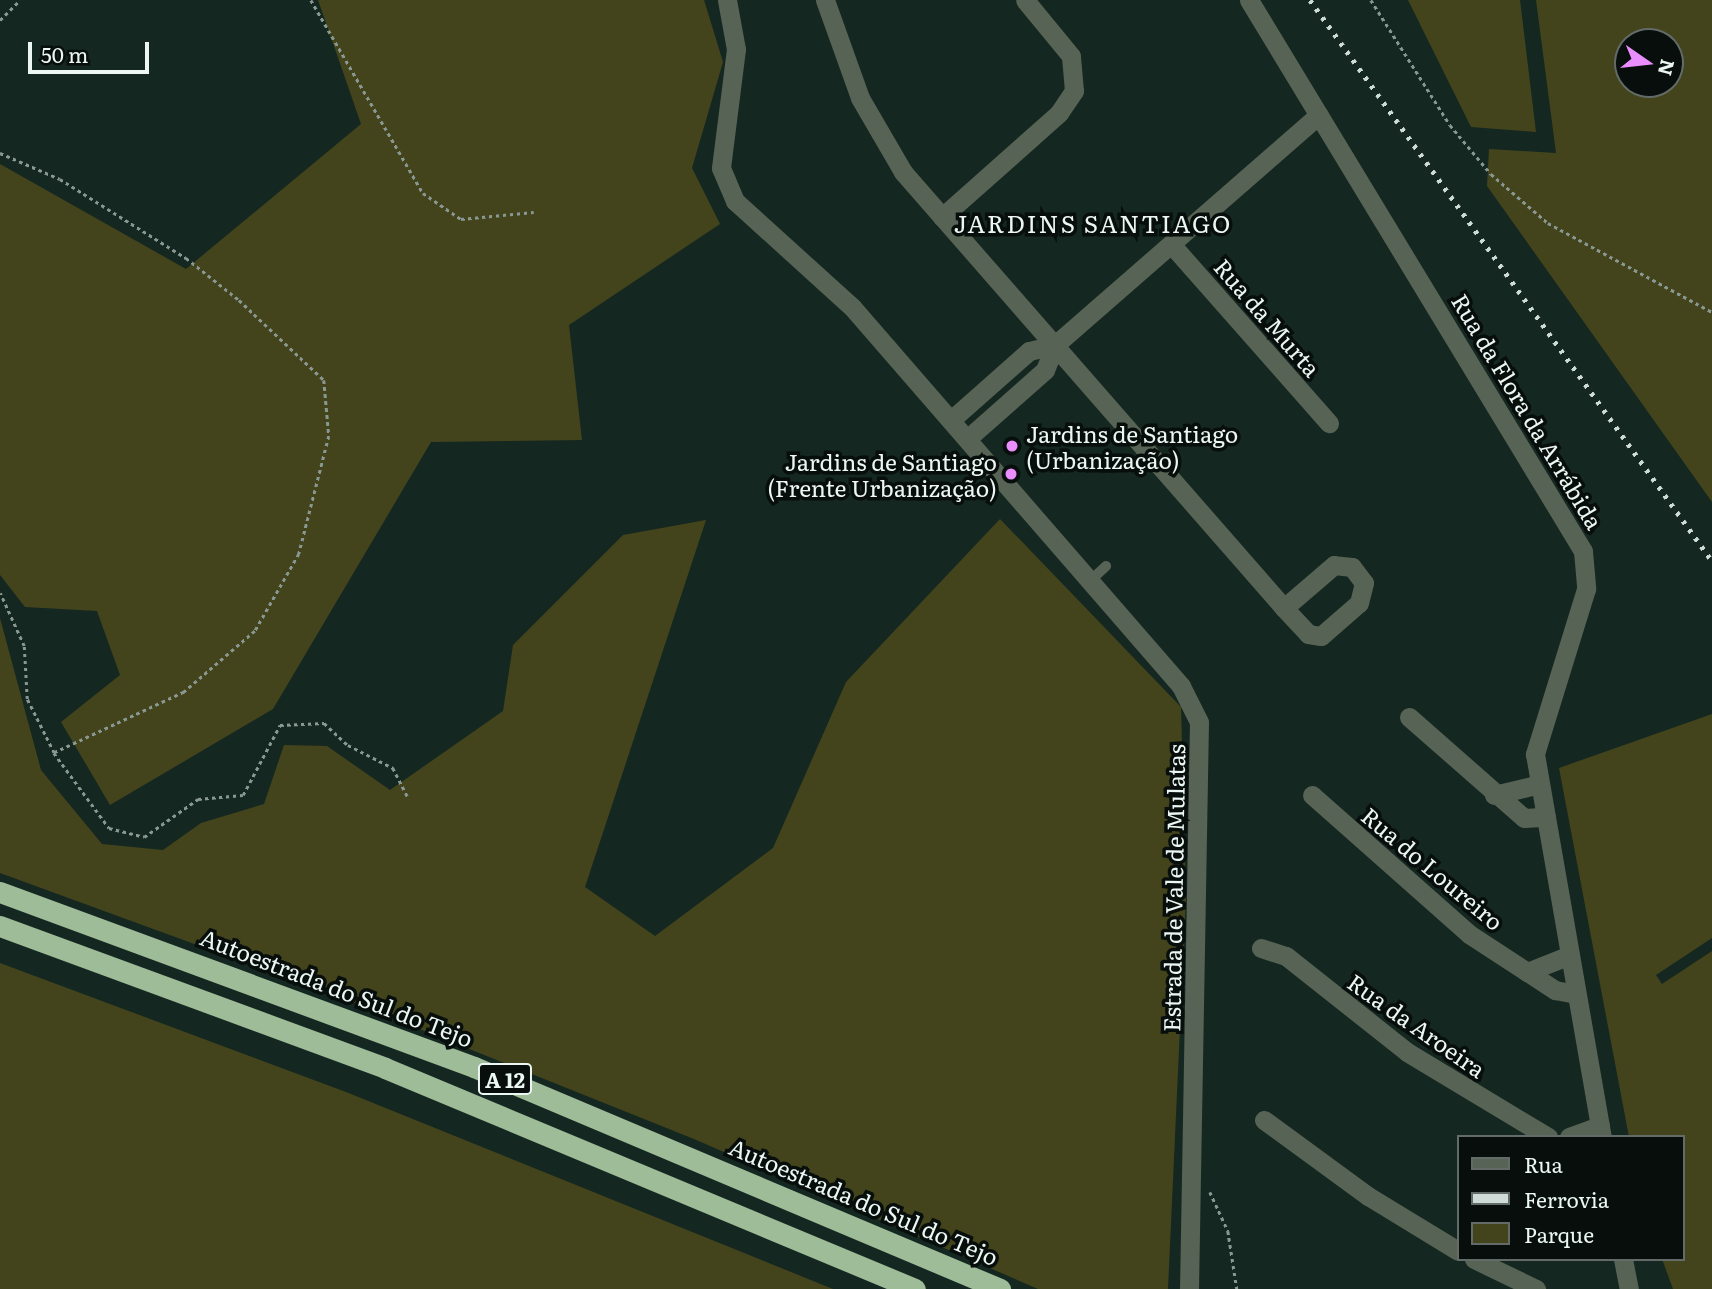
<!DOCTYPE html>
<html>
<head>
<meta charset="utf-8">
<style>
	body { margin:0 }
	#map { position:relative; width:1712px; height:1289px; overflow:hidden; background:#152721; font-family:Literata,serif }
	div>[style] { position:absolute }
	.green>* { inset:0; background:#43441c }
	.path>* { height:2.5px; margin-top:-1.25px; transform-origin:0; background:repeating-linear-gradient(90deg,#8a9893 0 3.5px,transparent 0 7px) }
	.service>* { height:10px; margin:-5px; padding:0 5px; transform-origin:5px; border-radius:5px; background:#576354 }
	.minor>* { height:19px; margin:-9.5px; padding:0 9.5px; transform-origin:9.5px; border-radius:9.5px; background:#576354 }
	.tertiary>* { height:19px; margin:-9.5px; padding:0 9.5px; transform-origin:9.5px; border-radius:9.5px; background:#576354 }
	.motorway>* { height:21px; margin:-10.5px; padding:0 10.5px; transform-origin:10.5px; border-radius:10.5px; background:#9ebc98 }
	.rail>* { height:5px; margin-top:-2.5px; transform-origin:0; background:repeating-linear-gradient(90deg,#cfdbd6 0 3.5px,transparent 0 10.5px) }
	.dots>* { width:19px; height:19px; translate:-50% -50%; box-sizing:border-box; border:4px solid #070e0c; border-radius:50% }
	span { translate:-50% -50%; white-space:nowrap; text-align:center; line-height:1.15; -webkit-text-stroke:7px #070e0c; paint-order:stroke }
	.shield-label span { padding:2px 5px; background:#070e0c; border:2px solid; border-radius:5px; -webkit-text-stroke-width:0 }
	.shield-label { font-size:21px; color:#ecf7f3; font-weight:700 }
	.street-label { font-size:23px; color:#ecf7f3 }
	.poi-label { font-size:23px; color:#ecf7f3 }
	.left { translate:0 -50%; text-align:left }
	.right { translate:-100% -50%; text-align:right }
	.neighbourhood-label { font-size:24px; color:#ecf7f3; letter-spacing:2px }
	.legend { position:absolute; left:1457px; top:1135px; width:228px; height:126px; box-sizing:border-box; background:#070e0c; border:2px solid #636b68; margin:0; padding:9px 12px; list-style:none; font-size:21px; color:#ecf7f3 }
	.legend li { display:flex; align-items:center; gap:14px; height:35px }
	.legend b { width:35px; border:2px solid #636b68 }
	.north { position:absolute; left:1614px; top:28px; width:70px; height:70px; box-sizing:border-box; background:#070e0c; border:2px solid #636b68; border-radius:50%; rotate:104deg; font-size:19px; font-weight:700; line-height:28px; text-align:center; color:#ecf7f3 }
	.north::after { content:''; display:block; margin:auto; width:24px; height:32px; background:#ea8dfd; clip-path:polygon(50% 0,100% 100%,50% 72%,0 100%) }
	.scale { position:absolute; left:28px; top:42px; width:121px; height:32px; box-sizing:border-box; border:4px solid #ecf7f3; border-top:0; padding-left:9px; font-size:21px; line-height:24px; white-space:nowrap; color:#ecf7f3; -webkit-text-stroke:5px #070e0c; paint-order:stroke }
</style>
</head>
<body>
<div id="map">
	<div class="green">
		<i style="clip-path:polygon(318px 0,704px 0,723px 62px,692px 168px,720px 224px,569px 325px,582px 440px,431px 442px,273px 709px,110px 805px,61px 722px,120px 675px,97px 611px,25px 607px,0 575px,0 164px,186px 269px,361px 124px)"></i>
		<i style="clip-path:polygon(1408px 0,1520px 0,1536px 132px,1471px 127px)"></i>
		<i style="clip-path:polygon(evenodd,1536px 0,1712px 0,1712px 502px,1487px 186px,1489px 149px,1556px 153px,1536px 0,1628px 42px,1670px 42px,1670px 84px,1628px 84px,1628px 42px)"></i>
		<i style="clip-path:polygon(1000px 519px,1181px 707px,1186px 897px,1168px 1289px,1038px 1289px,694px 1139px,337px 996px,0 873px,0 618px,41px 770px,102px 844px,163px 850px,201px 823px,264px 804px,284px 745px,327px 746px,390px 790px,503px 711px,513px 645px,623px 535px,706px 520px,585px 887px,655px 936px,773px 848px,846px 682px)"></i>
		<i style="clip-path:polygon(1712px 714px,1712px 938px,1656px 975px,1662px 984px,1712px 951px,1712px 1289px,1673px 1289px,1662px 1259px,1682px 1259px,1682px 1137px,1629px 1137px,1559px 768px)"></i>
		<i style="clip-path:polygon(0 963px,346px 1092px,833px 1289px,0 1289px)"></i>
	</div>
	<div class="path">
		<i style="left:311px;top:0;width:223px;rotate:59.9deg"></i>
		<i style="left:423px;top:193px;width:46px;rotate:34.4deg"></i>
		<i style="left:461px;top:219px;width:73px;rotate:-5.5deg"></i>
		<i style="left:1371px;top:0;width:148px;rotate:57.7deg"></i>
		<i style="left:1450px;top:125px;width:64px;rotate:50.1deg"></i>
		<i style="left:1491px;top:174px;width:75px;rotate:40.7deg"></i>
		<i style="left:1548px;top:223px;width:187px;rotate:28.5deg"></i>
		<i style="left:0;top:20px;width:28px;rotate:-45deg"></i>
		<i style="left:0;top:153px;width:65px;rotate:23.4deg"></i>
		<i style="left:60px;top:179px;width:149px;rotate:32.1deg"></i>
		<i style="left:186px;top:258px;width:68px;rotate:38.4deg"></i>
		<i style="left:239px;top:300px;width:117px;rotate:43.3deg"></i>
		<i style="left:324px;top:380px;width:56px;rotate:84.9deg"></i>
		<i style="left:329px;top:436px;width:122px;rotate:104.3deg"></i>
		<i style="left:299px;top:554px;width:89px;rotate:119.7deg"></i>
		<i style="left:255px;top:631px;width:94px;rotate:139.3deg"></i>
		<i style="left:184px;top:692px;width:144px;rotate:154.9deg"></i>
		<i style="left:54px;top:753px;width:60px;rotate:-116.6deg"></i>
		<i style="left:27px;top:699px;width:53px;rotate:-93.2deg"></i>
		<i style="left:24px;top:646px;width:58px;rotate:-114.4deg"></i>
		<i style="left:54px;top:753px;width:93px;rotate:53.7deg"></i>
		<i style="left:109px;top:828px;width:36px;rotate:14deg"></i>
		<i style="left:144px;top:837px;width:66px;rotate:-35.1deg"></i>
		<i style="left:198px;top:799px;width:45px;rotate:-5.1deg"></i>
		<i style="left:243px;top:795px;width:79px;rotate:-62.1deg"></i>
		<i style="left:280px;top:725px;width:44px;rotate:-2.6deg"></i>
		<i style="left:324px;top:723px;width:33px;rotate:43deg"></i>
		<i style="left:348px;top:745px;width:51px;rotate:27.1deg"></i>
		<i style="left:393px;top:768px;width:35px;rotate:63deg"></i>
		<i style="left:1210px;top:1192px;width:43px;rotate:65.2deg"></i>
		<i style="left:1228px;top:1231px;width:59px;rotate:81.2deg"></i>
	</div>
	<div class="service">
		<i style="left:1090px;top:581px;width:22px;rotate:-43deg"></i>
	</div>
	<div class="minor">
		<i style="left:825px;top:0;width:104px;rotate:70.3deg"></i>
		<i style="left:860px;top:98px;width:86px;rotate:59.8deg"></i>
		<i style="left:903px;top:172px;width:579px;rotate:48.85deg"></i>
		<i style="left:1284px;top:608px;width:35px;rotate:47deg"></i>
		<i style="left:1308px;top:634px;width:13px;rotate:9deg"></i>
		<i style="left:1321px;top:636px;width:50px;rotate:-41deg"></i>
		<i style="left:1359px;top:603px;width:21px;rotate:-76deg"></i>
		<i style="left:1364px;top:583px;width:20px;rotate:-127deg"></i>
		<i style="left:1352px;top:567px;width:18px;rotate:-174deg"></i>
		<i style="left:1334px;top:565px;width:66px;rotate:139.3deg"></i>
		<i style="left:1249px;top:0;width:644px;rotate:58.78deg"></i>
		<i style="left:1583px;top:551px;width:38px;rotate:85deg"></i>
		<i style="left:1586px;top:589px;width:173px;rotate:107.2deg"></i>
		<i style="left:1535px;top:754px;width:389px;rotate:80.1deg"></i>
		<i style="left:942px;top:217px;width:157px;rotate:-41.6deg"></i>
		<i style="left:1059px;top:113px;width:27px;rotate:-56deg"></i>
		<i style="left:1074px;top:91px;width:35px;rotate:-95deg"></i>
		<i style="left:1071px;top:56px;width:72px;rotate:-129.4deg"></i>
		<i style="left:1171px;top:244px;width:239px;rotate:48.6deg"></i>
		<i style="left:951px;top:420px;width:104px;rotate:-41.5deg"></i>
		<i style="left:1029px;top:351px;width:27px;rotate:-13deg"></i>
		<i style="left:1055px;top:345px;width:350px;rotate:-41.1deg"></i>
		<i style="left:967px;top:439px;width:104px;rotate:-41.5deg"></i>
		<i style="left:1045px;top:370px;width:27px;rotate:-68deg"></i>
		<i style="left:1409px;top:717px;width:153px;rotate:41.3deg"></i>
		<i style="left:1524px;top:818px;width:22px;rotate:-3deg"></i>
		<i style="left:1312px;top:795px;width:210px;rotate:41.5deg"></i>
		<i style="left:1469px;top:934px;width:103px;rotate:33.1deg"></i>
		<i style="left:1555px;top:990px;width:21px;rotate:11deg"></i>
		<i style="left:1494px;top:795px;width:47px;rotate:-13.4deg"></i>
		<i style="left:1261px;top:948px;width:26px;rotate:18deg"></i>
		<i style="left:1286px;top:956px;width:154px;rotate:38.4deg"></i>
		<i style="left:1407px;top:1052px;width:165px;rotate:31.1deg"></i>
		<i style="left:1527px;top:972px;width:46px;rotate:-21.6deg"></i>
		<i style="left:1264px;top:1120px;width:129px;rotate:36.2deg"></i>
		<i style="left:1368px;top:1196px;width:105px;rotate:31.4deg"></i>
		<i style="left:1569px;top:1137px;width:33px;rotate:-20deg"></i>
		<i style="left:1474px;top:1259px;width:69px;rotate:25.8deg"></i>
		<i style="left:1623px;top:1259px;width:31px;rotate:79deg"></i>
	</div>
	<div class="tertiary">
		<i style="left:727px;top:0;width:50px;rotate:79.6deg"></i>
		<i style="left:736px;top:49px;width:120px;rotate:97.2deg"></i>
		<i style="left:721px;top:168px;width:36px;rotate:67deg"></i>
		<i style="left:735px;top:201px;width:158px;rotate:42.2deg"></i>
		<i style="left:852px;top:307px;width:502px;rotate:49.04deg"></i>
		<i style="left:1181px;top:686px;width:40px;rotate:63.4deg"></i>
		<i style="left:1199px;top:722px;width:567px;rotate:91.01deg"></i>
	</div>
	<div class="motorway">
		<i style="left:0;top:892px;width:505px;rotate:20.26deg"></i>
		<i style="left:474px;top:1067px;width:571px;rotate:22.88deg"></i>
		<i style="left:0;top:926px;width:410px;rotate:20.2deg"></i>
		<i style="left:385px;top:1068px;width:574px;rotate:22.64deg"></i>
	</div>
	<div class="rail">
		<i style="left:1310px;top:0;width:690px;rotate:54.38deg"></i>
	</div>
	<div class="dots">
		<i style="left:1012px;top:446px;background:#ea8dfd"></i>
		<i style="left:1011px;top:474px;background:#ea8dfd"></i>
	</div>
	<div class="shield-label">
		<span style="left:505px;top:1079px">A 12</span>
	</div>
	<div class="street-label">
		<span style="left:1268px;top:317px;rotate:49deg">Rua da Murta</span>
		<span style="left:1528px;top:411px;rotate:59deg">Rua da Flora da Arrábida</span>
		<span style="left:1433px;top:868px;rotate:40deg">Rua do Loureiro</span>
		<span style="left:1173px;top:888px;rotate:-89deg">Estrada de Vale de Mulatas</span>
		<span style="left:337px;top:987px;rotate:21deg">Autoestrada do Sul do Tejo</span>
		<span style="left:1417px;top:1025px;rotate:35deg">Rua da Aroeira</span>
		<span style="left:864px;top:1201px;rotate:23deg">Autoestrada do Sul do Tejo</span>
	</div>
	<div class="poi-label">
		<span class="left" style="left:1026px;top:446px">Jardins de Santiago<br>(Urbanização)</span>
		<span class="right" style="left:997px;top:474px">Jardins de Santiago<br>(Frente Urbanização)</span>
	</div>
	<div class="neighbourhood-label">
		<span style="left:1093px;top:223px">JARDINS SANTIAGO</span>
	</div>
	<ul class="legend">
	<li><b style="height:9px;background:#576354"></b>Rua</li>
	<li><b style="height:9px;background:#cfdbd6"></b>Ferrovia</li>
	<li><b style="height:19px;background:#43441c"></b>Parque</li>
	</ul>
	<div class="north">N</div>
	<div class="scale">50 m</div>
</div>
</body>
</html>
